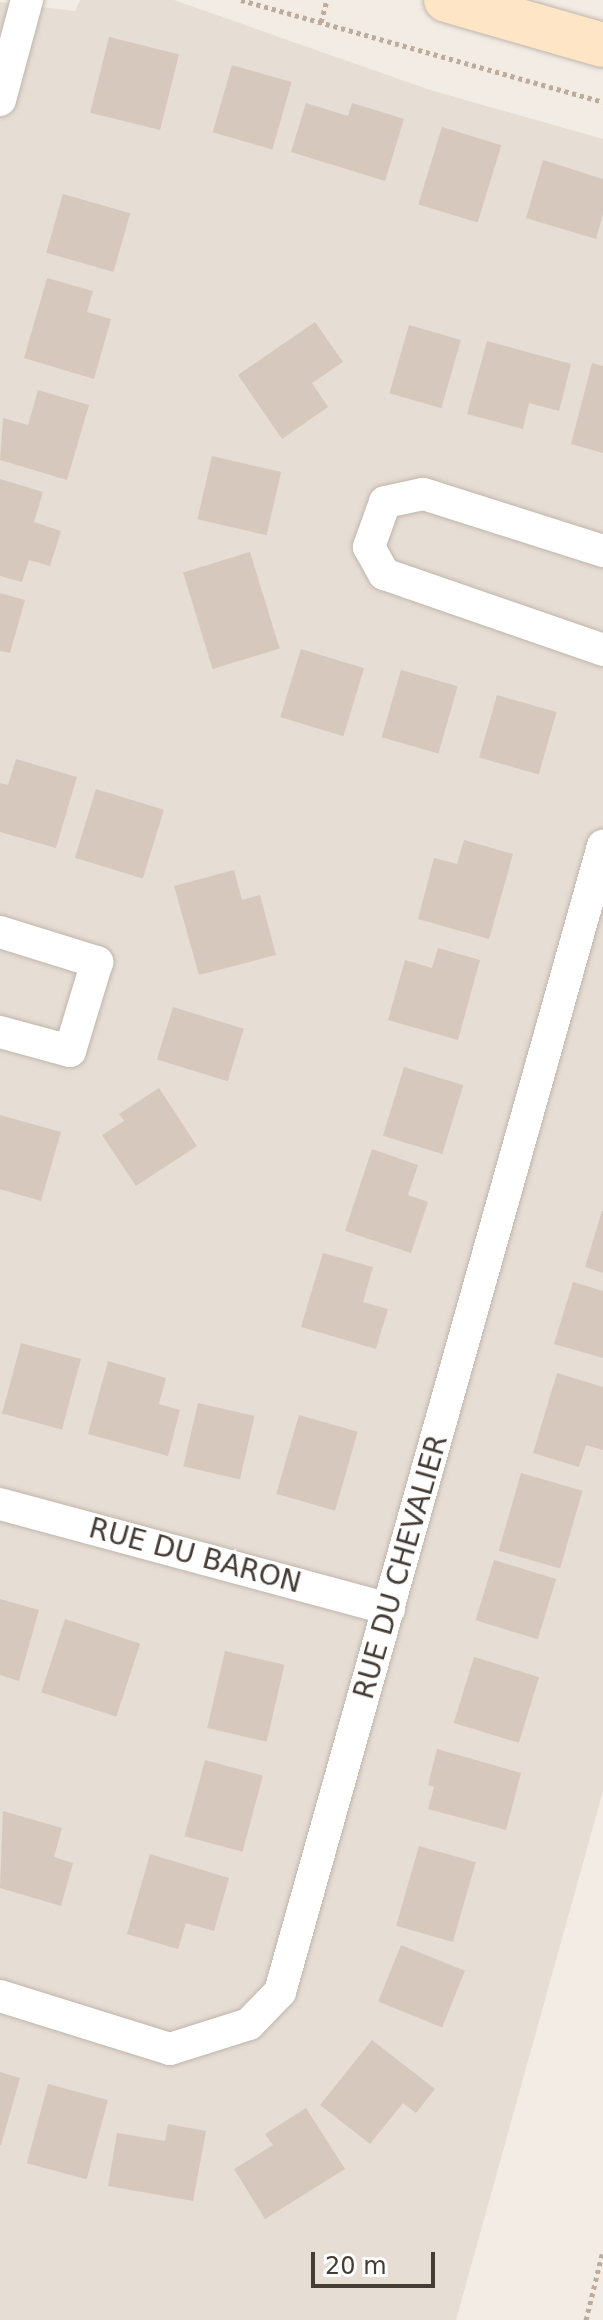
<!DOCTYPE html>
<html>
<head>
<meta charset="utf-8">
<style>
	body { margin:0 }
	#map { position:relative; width:603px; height:2320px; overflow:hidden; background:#f2ece5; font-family:"DejaVu Sans",sans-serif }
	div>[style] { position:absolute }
	.residential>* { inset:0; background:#e6ddd4 }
	.building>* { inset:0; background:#d7c8be; transform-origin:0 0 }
	.path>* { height:5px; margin-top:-2.5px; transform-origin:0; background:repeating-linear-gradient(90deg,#bfab9a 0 4px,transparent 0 8px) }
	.roads { filter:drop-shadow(0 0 2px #c0b5ab) drop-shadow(0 0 2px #c0b5ab) }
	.street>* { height:32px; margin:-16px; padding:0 16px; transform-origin:16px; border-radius:16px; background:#fff }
	.secondary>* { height:44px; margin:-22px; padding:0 22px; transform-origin:22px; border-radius:22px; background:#fde5c5 }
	span { translate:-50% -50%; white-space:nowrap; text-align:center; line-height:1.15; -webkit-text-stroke:6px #fff; paint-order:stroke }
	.street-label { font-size:28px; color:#453c35 }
	.scale { position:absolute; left:311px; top:2252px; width:124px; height:36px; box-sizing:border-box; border:4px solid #453c35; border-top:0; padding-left:10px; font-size:24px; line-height:28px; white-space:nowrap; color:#453c35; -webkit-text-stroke:6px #fff; paint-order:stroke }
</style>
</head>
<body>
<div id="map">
	<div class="residential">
		<i style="clip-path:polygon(80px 0,174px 0,430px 90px,603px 139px,603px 1791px,456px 2320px,0 2320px,0 2px,75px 11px)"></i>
	</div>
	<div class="building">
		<i style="left:109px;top:37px;width:72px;height:78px;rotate:14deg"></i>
		<i style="left:232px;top:65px;width:62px;height:70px;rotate:16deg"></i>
		<i style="clip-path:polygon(306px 103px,348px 116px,352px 103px,404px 119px,385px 181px,291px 152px)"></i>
		<i style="left:442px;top:127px;width:62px;height:81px;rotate:17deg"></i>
		<i style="clip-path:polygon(543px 160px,603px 179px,603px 214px,596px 239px,526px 218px)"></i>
		<i style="left:63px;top:194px;width:70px;height:61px;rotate:16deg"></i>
		<i style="clip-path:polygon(47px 278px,93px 291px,87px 312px,111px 319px,94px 379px,24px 358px)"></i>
		<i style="clip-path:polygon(315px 322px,343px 362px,312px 383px,328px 407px,282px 439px,238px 375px)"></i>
		<i style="left:409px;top:325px;width:54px;height:71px;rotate:16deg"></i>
		<i style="clip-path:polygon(487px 341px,571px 364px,559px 411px,529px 403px,523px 429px,467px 414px)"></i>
		<i style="clip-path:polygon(592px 363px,603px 366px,603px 453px,571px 444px)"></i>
		<i style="clip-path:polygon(38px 390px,89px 405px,67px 480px,0 460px,3px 418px,28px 425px)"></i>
		<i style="left:212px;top:456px;width:71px;height:65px;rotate:13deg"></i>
		<i style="clip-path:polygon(0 479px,43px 492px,34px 522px,61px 531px,50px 566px,29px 560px,22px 582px,0 576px)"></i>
		<i style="left:250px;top:552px;width:101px;height:70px;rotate:73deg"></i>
		<i style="clip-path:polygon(0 593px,25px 600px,10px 653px,0 651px)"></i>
		<i style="left:301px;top:649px;width:66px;height:71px;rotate:17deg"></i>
		<i style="left:401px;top:670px;width:59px;height:70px;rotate:16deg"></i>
		<i style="left:497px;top:695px;width:62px;height:65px;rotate:16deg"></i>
		<i style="clip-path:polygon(16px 759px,77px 777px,56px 848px,0 832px,0 783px,8px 785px)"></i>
		<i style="left:96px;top:789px;width:71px;height:72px;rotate:17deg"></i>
		<i style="clip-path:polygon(464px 840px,513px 854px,489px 939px,418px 919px,434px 858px,457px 864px)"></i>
		<i style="clip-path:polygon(234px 870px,242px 900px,260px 895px,276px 955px,199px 975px,174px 886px)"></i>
		<i style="clip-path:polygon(438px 948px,480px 960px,458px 1040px,388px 1020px,405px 960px,432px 968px)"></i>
		<i style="left:173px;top:1007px;width:74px;height:55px;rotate:17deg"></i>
		<i style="left:404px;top:1067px;width:62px;height:72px;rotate:17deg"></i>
		<i style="clip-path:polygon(159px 1088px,197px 1146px,136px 1186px,102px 1135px,124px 1121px,119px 1114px)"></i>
		<i style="clip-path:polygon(0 1115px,61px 1132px,41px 1201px,0 1189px)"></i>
		<i style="clip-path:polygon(372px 1149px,418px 1165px,408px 1195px,428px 1202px,411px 1253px,345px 1231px)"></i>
		<i style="clip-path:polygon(602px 1211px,603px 1211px,603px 1273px,585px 1267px)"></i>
		<i style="clip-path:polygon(323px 1253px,373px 1267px,363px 1302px,388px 1309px,376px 1349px,301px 1327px)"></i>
		<i style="clip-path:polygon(573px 1282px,603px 1291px,603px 1358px,554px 1344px)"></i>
		<i style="left:21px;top:1343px;width:62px;height:73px;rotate:15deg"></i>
		<i style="clip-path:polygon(108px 1361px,166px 1378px,159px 1404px,180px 1410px,168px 1456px,88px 1434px)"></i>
		<i style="clip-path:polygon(557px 1373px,603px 1387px,603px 1450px,586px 1445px,579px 1467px,533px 1453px)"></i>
		<i style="left:198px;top:1403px;width:58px;height:65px;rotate:13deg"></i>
		<i style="left:299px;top:1415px;width:61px;height:82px;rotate:16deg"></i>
		<i style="left:521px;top:1473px;width:64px;height:81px;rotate:16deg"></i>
		<i style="left:494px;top:1560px;width:65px;height:63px;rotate:17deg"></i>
		<i style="clip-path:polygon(0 1599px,39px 1610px,19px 1681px,0 1675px)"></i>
		<i style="left:65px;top:1619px;width:79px;height:77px;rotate:18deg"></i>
		<i style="left:225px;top:1651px;width:61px;height:79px;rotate:13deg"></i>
		<i style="left:474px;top:1657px;width:68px;height:69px;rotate:17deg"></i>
		<i style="clip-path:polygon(437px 1749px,521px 1773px,506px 1830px,428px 1809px,434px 1787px,428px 1785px)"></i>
		<i style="left:205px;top:1760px;width:60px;height:79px;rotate:15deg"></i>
		<i style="clip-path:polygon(3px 1811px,62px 1828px,54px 1857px,73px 1863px,61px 1906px,0 1888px)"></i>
		<i style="left:419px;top:1846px;width:59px;height:83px;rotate:16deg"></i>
		<i style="clip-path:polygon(150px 1854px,229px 1878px,214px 1931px,186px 1923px,178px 1949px,127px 1934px)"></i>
		<i style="left:401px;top:1945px;width:69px;height:61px;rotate:22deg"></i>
		<i style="clip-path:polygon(372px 2040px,435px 2089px,416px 2113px,403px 2103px,370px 2144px,320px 2105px)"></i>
		<i style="clip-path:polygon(0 2072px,20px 2078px,1px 2145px,0 2145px)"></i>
		<i style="left:48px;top:2084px;width:62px;height:82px;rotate:15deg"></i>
		<i style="clip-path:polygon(306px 2108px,345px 2169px,265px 2219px,234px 2169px,273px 2145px,265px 2134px)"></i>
		<i style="clip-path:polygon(168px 2124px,206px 2131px,193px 2201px,108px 2186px,117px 2133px,165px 2141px)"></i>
	</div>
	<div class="path">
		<i style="left:241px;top:0;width:376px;rotate:15.7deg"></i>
		<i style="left:321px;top:22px;width:23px;rotate:-75deg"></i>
		<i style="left:586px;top:2320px;width:72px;rotate:-76.3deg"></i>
	</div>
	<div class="roads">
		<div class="street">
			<i style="left:0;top:100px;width:104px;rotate:-74.9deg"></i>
			<i style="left:603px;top:551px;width:189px;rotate:-162.4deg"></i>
			<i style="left:423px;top:494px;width:39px;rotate:168deg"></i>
			<i style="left:385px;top:502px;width:48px;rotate:109.6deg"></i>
			<i style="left:369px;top:547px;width:31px;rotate:61deg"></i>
			<i style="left:384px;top:574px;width:232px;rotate:19.1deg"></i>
			<i style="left:0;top:932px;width:102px;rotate:17.2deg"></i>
			<i style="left:97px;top:962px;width:93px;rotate:106.9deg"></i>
			<i style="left:70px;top:1051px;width:73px;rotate:-164.8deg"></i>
			<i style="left:0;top:1504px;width:403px;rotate:15.1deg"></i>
			<i style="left:0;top:1996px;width:178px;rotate:17.3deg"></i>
			<i style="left:170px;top:2049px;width:83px;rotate:-17.6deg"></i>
			<i style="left:249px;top:2024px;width:45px;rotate:-45.9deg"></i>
			<i style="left:280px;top:1992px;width:1191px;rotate:-74.26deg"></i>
		</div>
		<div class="secondary">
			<i style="left:446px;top:0;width:163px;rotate:16deg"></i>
		</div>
	</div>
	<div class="street-label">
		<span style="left:195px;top:1556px;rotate:15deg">RUE DU BARON</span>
		<span style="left:401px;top:1567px;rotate:-74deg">RUE DU CHEVALIER</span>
	</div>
	<div class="scale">20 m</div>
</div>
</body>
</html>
